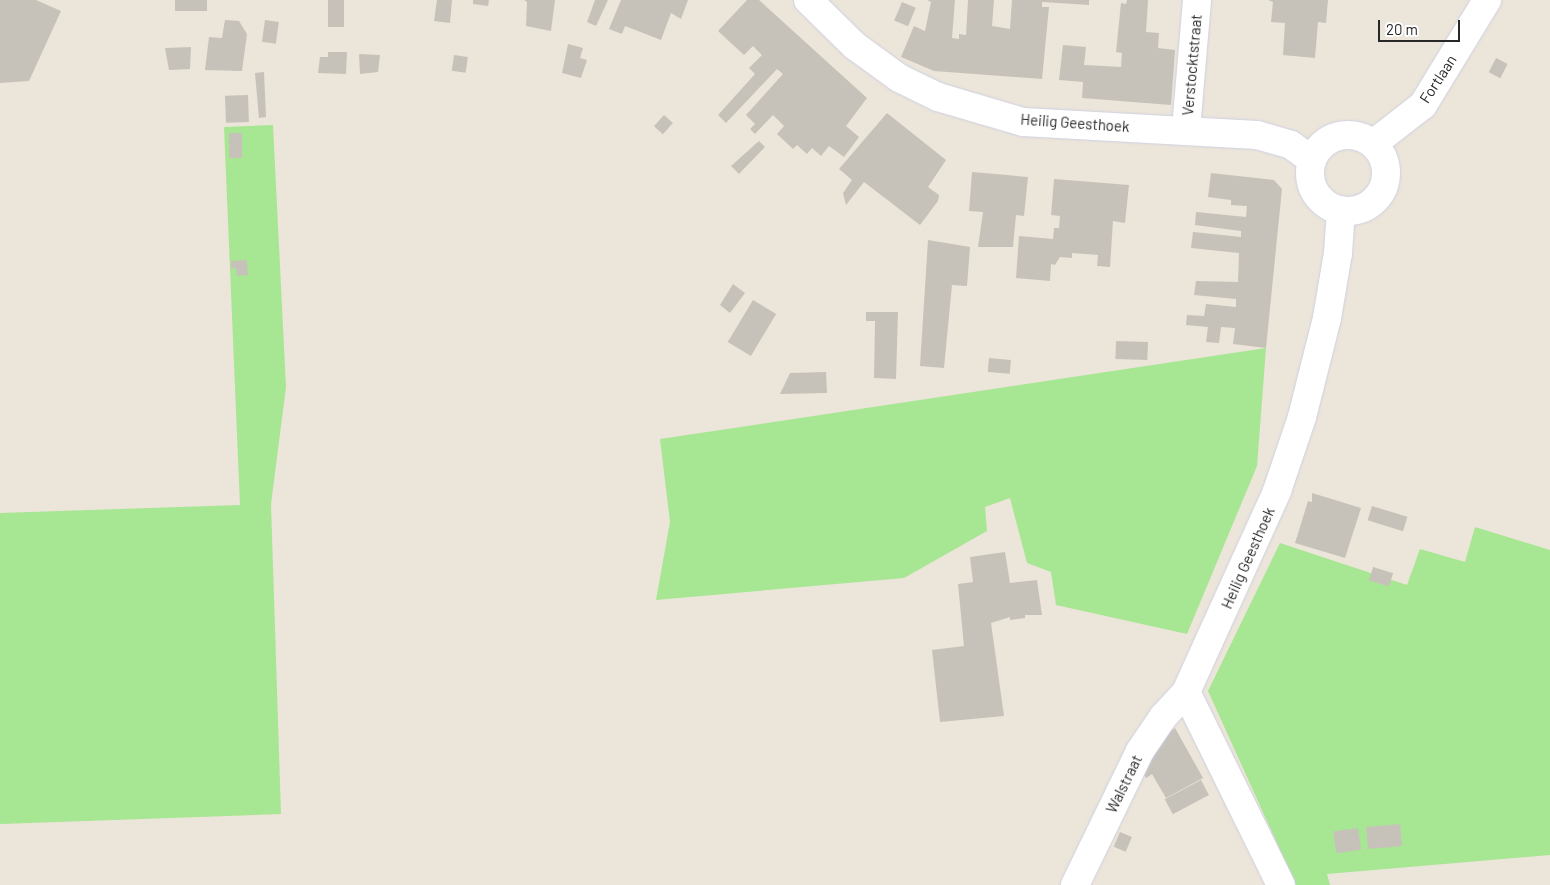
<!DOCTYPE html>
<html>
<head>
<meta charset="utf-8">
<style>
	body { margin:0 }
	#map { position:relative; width:1550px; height:885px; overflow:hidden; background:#ece5d9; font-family:Barlow,sans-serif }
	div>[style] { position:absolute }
	.green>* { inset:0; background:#a7e692 }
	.building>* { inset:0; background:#c7c2b9; transform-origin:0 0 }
	.roads { filter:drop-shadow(0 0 1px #ced0e3) drop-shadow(0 0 1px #ced0e3) }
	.minor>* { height:28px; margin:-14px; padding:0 14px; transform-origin:14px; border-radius:14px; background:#fff }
	.minor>.ring { margin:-14px; padding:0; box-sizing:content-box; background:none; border:28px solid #fff; border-radius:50% }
	span { translate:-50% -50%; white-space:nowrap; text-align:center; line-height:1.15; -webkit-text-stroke:4px #fff; paint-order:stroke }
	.street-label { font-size:15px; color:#282828 }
	.scale { position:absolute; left:1378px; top:20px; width:82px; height:22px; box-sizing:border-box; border:2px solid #282828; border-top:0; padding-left:6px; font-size:15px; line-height:18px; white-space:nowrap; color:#282828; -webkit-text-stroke:4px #fff; paint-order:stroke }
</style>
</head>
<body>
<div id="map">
	<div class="green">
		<i style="clip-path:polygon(273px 125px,286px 387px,271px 504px,281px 814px,0 824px,0 513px,240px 505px,224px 127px)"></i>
		<i style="clip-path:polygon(1266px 348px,1257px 466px,1187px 634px,1056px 605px,1051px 572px,1027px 563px,1010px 498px,985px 507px,987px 531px,904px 578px,656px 600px,670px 522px,660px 439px)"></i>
		<i style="clip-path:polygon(1475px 527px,1550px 550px,1550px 855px,1327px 874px,1330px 885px,1296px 885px,1208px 691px,1280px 543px,1407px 585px,1420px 549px,1465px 562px)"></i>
	</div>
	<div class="building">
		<i style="clip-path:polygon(0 0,36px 0,61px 11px,29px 81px,0 83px)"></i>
		<i style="left:175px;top:0;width:32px;height:11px"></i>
		<i style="left:328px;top:0;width:16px;height:27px"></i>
		<i style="clip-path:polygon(437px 0,452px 0,450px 23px,434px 21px)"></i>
		<i style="clip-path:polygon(473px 0,489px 0,488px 6px,473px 4px)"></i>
		<i style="clip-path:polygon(524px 0,555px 0,551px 31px,526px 26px,527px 2px)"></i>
		<i style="clip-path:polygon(595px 0,608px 0,596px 26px,587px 22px)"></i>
		<i style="clip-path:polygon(621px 0,688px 0,681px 19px,671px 13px,661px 40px,625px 26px,622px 34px,609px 29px)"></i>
		<i style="clip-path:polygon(747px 0,759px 0,867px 98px,846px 126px,859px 137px,844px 157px,829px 146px,821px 156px,812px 148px,807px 154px,797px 145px,793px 149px,777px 134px,784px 126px,773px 115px,755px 134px,750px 129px,755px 124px,746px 115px,783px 74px,777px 69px,726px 123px,718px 115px,755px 74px,749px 68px,762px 55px,753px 46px,744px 55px,718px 31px)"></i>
		<i style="clip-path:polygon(927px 0,955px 0,952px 38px,959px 39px,959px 34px,966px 35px,968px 0,994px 0,992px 26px,1010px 29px,1012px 0,1089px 0,1089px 5px,1042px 2px,1042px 7px,1049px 7px,1042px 79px,934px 71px,901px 57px,914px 26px,925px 31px,931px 2px)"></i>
		<i style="clip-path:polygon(1127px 0,1148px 0,1146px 32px,1159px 33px,1158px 48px,1175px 50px,1171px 105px,1082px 98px,1083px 82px,1059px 80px,1063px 45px,1086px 47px,1084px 65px,1121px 67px,1122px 53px,1116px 52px,1121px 3px,1126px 4px)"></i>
		<i style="clip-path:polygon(1268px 0,1328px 0,1326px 23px,1318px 22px,1315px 58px,1283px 55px,1285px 23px,1271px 22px,1273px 2px)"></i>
		<i style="left:902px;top:2px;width:15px;height:20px;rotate:23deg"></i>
		<i style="clip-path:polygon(225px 20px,239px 21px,247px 34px,242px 71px,205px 70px,209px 37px,222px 38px)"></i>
		<i style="left:265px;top:20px;width:14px;height:22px;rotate:8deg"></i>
		<i style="clip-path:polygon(568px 44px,583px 48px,580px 58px,587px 60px,581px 78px,562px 73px)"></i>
		<i style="clip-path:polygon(191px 47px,190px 69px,169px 70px,165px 48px)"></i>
		<i style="clip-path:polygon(328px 52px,347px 52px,346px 74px,318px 73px,320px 57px,328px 57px)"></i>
		<i style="clip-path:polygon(359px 54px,380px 55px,378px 72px,360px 74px)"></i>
		<i style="left:454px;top:55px;width:14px;height:16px;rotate:8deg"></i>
		<i style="left:1496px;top:58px;width:13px;height:16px;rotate:27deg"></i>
		<i style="clip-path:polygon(264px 72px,266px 117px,259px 118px,255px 73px)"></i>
		<i style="left:248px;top:95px;width:27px;height:23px;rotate:88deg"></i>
		<i style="clip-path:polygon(887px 113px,946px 160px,928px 187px,939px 195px,938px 201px,920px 225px,864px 182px,846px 205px,843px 193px,852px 180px,839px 169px)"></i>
		<i style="left:664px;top:115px;width:12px;height:15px;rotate:42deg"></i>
		<i style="left:229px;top:133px;width:13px;height:25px"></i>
		<i style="clip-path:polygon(759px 141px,765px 147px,739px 174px,731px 166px)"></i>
		<i style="clip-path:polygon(972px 172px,1028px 177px,1024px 216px,1016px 215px,1013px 247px,978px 247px,983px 212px,969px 211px)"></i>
		<i style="clip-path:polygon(1211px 173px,1274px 180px,1282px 189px,1266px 348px,1233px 344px,1235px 328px,1221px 327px,1219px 343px,1206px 342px,1208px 327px,1186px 325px,1187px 315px,1204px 316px,1206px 304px,1236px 307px,1236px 299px,1194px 295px,1196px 281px,1238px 282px,1239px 253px,1191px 248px,1193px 232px,1241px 237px,1241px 231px,1195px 225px,1196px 212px,1246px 217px,1247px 206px,1231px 205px,1231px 200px,1208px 197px)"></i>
		<i style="clip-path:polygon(1054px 179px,1129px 185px,1125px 223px,1113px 221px,1110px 267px,1097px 266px,1098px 255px,1072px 253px,1072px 258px,1060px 257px,1055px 265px,1051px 264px,1050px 281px,1016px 278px,1019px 236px,1053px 239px,1054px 228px,1059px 228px,1060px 216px,1051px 215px)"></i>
		<i style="clip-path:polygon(928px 240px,970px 247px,967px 286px,952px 285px,944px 368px,920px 366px)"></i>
		<i style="clip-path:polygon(247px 260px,248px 275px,237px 276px,236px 268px,231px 269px,231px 261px)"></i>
		<i style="clip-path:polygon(733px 284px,745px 293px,730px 313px,720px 305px)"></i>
		<i style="left:753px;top:300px;width:27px;height:49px;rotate:31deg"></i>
		<i style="clip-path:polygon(866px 312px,898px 312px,896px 379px,874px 378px,875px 321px,866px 321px)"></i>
		<i style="left:1116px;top:341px;width:32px;height:18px;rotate:2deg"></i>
		<i style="left:989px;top:358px;width:22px;height:14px;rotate:5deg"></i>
		<i style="clip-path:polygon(826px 372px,827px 393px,780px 394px,790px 373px)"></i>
		<i style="clip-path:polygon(1312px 493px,1361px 508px,1345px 558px,1295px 543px,1308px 501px,1312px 502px)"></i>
		<i style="left:1372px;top:506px;width:37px;height:15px;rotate:17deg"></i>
		<i style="clip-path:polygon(1005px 552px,1010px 583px,1037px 580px,1042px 615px,1025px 615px,1025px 618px,1010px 620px,1010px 617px,991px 623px,1004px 716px,940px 722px,932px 650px,964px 646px,958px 584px,973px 582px,970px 557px)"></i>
		<i style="left:1373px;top:567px;width:21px;height:14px;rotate:17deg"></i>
		<i style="clip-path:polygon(1175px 728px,1203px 778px,1166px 798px,1152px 774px,1146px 778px,1143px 773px,1156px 739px)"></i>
		<i style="left:1201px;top:780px;width:17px;height:41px;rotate:62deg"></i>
		<i style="left:1400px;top:824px;width:22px;height:34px;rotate:85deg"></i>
		<i style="left:1358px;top:828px;width:22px;height:25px;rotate:82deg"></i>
		<i style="left:1120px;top:832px;width:13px;height:16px;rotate:23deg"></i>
	</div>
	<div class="roads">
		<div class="minor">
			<i style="left:808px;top:0;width:66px;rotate:44.4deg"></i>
			<i style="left:855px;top:46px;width:54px;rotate:36deg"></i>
			<i style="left:899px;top:78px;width:43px;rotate:26deg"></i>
			<i style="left:938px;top:97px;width:89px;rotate:16.4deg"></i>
			<i style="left:1023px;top:122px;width:234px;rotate:3.2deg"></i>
			<i style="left:1257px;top:135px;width:35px;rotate:16deg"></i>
			<i style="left:1291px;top:145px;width:26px;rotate:36deg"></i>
			<i style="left:1186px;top:129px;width:129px;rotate:-85.1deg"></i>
			<i class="ring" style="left:1310px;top:135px;width:48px;height:48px"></i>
			<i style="left:1373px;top:144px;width:63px;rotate:-38deg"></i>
			<i style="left:1423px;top:105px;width:123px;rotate:-58.6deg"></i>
			<i style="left:1186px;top:692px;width:215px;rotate:63.8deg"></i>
			<i style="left:1075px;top:885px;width:149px;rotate:-64.1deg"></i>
			<i style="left:1140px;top:751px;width:41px;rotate:-55.9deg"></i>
			<i style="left:1163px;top:717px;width:34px;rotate:-47deg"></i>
			<i style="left:1186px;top:692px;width:221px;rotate:-65.6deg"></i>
			<i style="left:1277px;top:491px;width:78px;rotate:-71.3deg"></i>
			<i style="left:1302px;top:417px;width:102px;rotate:-75.8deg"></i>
			<i style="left:1327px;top:318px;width:66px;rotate:-80.4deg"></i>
			<i style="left:1338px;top:253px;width:43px;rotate:-86deg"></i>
		</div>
	</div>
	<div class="street-label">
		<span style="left:1192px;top:65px;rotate:-85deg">Verstocktstraat</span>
		<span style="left:1438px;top:79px;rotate:-57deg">Fortlaan</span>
		<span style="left:1075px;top:123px;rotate:4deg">Heilig Geesthoek</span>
		<span style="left:1248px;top:558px;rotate:-66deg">Heilig Geesthoek</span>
		<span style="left:1124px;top:784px;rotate:-64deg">Walstraat</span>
	</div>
	<div class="scale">20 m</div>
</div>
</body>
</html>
